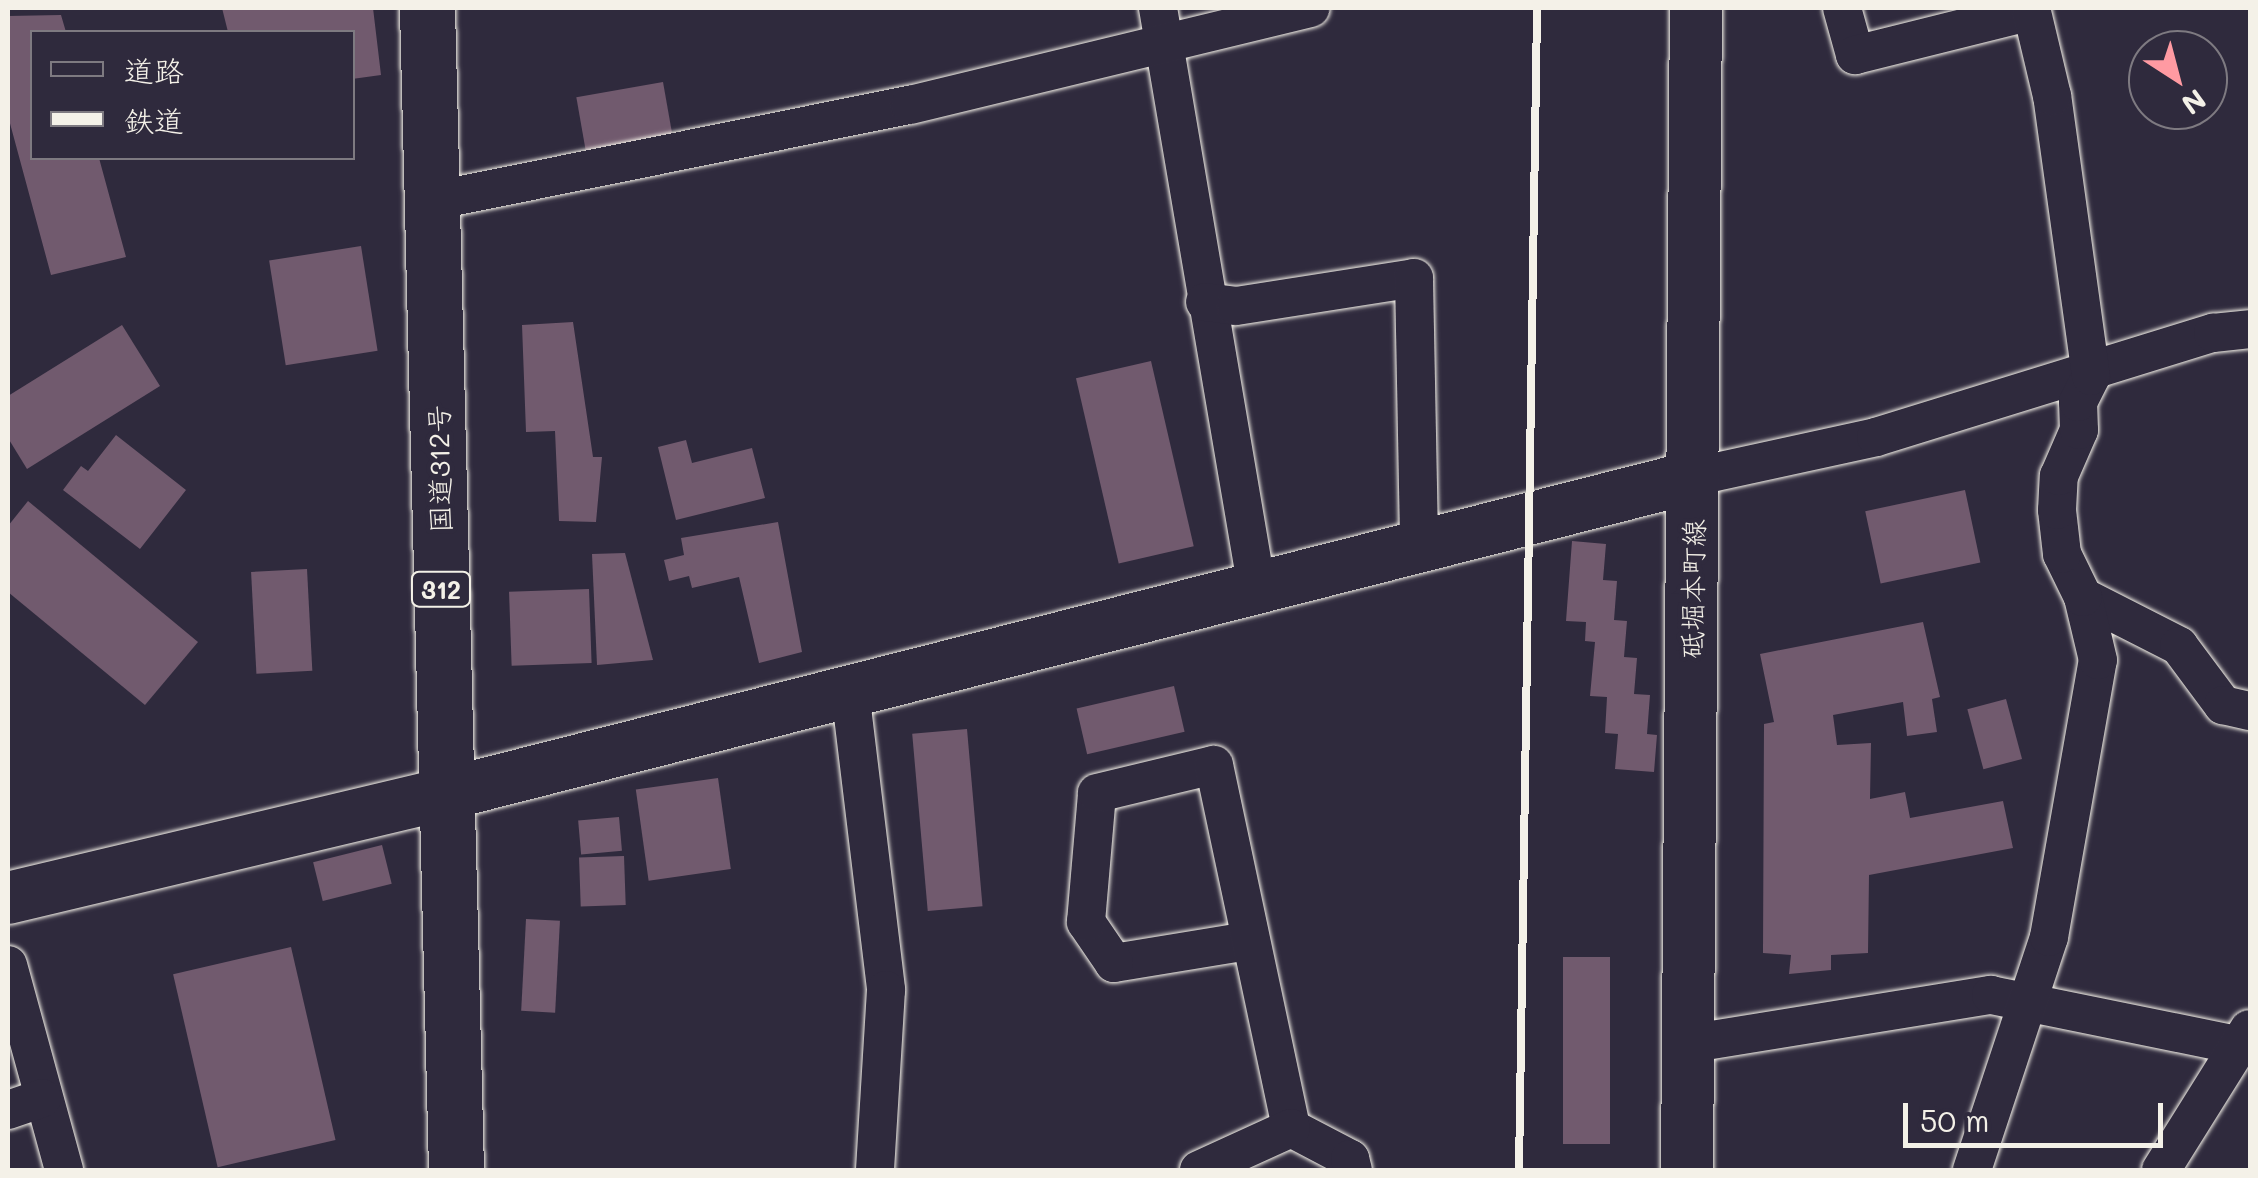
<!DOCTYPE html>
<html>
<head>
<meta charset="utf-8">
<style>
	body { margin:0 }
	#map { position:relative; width:2258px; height:1178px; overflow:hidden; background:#2f2a3d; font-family:Mali,"Klee One",sans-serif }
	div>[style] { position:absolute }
	.building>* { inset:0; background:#715a6e; transform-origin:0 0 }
	.roads { filter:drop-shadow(0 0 2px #f4f1e8) drop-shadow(0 0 2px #f4f1e8) }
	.street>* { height:38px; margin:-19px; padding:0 19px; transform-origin:19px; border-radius:19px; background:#2f2a3d }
	.secondary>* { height:52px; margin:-26px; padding:0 26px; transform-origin:26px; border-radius:26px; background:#2f2a3d }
	.highway>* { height:55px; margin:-27.5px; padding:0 27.5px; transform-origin:27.5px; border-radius:27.5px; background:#2f2a3d }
	.rail>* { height:8px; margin:-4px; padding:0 4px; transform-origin:4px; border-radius:4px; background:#f4f1e8 }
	span { translate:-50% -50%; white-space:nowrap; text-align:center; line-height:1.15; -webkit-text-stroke:9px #2f2a3d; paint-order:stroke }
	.shield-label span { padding:2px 8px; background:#2f2a3d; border:2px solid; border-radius:8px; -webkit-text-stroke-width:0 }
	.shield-label { font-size:25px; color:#f4f1e8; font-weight:700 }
	.street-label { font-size:28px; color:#f4f1e8 }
	.frame { position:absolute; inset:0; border:10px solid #f4f1e8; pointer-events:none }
	.legend { position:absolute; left:30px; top:30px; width:325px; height:130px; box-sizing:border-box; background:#2f2a3d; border:2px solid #7e7a81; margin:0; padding:12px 18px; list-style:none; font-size:30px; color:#f4f1e8 }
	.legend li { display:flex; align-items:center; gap:20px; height:50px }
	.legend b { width:50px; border:2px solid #7e7a81 }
	.north { position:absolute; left:2128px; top:30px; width:100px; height:100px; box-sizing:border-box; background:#2f2a3d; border:2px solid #7e7a81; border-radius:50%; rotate:144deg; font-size:28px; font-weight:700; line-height:40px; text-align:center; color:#f4f1e8 }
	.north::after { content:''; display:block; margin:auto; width:35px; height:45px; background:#ff9aa2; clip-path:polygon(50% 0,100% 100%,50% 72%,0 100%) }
	.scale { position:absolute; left:1903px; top:1103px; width:260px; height:45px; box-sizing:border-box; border:5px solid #f4f1e8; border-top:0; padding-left:12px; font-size:30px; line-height:35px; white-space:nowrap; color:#f4f1e8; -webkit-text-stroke:8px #2f2a3d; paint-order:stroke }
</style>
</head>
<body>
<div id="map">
	<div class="building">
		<i style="clip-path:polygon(222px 8px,373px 8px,381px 75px,352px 79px,352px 32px,228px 32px)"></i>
		<i style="clip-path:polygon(61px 15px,66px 32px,32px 32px,32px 158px,99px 158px,126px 257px,51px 275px,8px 116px,8px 16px)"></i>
		<i style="left:663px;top:82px;width:58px;height:88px;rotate:80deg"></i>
		<i style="left:361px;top:246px;width:106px;height:93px;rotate:81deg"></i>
		<i style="clip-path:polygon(573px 322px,593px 457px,602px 457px,596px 522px,559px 521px,555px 431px,526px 432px,522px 325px)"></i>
		<i style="clip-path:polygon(122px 325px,160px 386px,27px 469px,8px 438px,8px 396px)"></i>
		<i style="left:1151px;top:361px;width:190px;height:77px;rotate:77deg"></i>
		<i style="clip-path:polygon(116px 435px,186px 490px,140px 549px,63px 490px,81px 466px,88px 471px)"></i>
		<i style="clip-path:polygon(686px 440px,692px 463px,752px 448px,765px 498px,676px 520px,658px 447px)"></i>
		<i style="left:1965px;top:490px;width:74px;height:102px;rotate:78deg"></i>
		<i style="clip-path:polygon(28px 501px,198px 642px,145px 705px,8px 592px,8px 526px)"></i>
		<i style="clip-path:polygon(778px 522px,802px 652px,759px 663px,739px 577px,692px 588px,689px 576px,669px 581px,664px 560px,684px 555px,681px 538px)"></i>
		<i style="clip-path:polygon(1572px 541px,1606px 544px,1603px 580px,1617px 581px,1614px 620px,1627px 621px,1624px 657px,1637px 658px,1634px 694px,1650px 695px,1647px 734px,1657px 735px,1654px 772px,1615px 769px,1618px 734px,1605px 733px,1607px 697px,1590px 696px,1595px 642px,1585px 641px,1586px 622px,1566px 621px)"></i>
		<i style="clip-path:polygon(625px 553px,653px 660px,597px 665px,592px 554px)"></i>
		<i style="left:307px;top:569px;width:102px;height:56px;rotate:87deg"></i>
		<i style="left:589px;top:589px;width:74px;height:80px;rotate:88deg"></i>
		<i style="clip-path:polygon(1923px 622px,1940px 697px,1932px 699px,1937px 732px,1907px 736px,1903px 702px,1833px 715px,1837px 745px,1871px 743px,1870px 799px,1905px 792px,1910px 818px,2003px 801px,2013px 848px,1869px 875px,1868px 953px,1831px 955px,1831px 970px,1789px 974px,1791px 955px,1763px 953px,1764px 724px,1774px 722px,1760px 654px)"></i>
		<i style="left:1174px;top:686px;width:47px;height:100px;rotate:77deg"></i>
		<i style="left:2006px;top:699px;width:62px;height:40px;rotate:75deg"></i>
		<i style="left:967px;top:729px;width:178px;height:55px;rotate:85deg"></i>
		<i style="left:718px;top:778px;width:92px;height:83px;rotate:82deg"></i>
		<i style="left:619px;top:817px;width:34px;height:41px;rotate:85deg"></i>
		<i style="left:382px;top:845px;width:40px;height:71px;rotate:76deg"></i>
		<i style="left:624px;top:856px;width:49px;height:45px;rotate:88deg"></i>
		<i style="left:526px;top:919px;width:34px;height:92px;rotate:3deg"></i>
		<i style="left:291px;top:947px;width:198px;height:121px;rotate:77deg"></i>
		<i style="left:1610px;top:957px;width:187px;height:47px;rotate:90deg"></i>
	</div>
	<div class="roads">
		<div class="street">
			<i style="left:1158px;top:8px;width:589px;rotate:80.33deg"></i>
			<i style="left:1842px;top:8px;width:49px;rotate:74.5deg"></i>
			<i style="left:1855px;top:55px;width:182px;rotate:-14deg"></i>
			<i style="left:432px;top:201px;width:488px;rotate:-11.4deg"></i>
			<i style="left:910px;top:105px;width:412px;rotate:-13.6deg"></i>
			<i style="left:1205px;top:302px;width:31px;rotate:7deg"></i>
			<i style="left:1236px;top:306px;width:180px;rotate:-8.9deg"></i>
			<i style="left:1414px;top:278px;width:270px;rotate:88.9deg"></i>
			<i style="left:1693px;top:477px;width:187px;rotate:-12.3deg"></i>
			<i style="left:1876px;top:437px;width:353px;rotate:-17.2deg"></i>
			<i style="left:2213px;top:333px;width:37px;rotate:-6deg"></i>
			<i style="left:2083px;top:597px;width:108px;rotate:27deg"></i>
			<i style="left:2179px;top:646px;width:74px;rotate:53.3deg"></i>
			<i style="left:2223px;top:705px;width:28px;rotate:13deg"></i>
			<i style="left:850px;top:691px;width:301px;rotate:83.1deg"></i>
			<i style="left:886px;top:990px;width:180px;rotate:93.5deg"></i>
			<i style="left:1248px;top:941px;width:136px;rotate:170.7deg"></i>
			<i style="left:1114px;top:963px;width:50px;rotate:-124.3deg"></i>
			<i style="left:1086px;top:922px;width:129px;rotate:-85.1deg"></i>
			<i style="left:1097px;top:793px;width:120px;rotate:-13.5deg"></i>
			<i style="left:1214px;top:765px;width:371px;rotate:78deg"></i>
			<i style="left:1291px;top:1128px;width:67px;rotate:27.7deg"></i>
			<i style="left:1350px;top:1159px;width:11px;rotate:75deg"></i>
			<i style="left:8px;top:965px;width:213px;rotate:74.7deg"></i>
			<i style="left:1687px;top:1044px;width:308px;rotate:-9.2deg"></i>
			<i style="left:1991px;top:995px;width:250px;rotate:11.5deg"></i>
			<i style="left:8px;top:1110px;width:36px;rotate:-19deg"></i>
			<i style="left:1199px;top:1170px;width:101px;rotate:-24.5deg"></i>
			<i style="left:1972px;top:1170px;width:245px;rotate:-71.7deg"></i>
			<i style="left:2049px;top:937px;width:281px;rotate:-80deg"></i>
			<i style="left:2098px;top:660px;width:65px;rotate:-103.4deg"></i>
			<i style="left:2083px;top:597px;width:48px;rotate:-116deg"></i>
			<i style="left:2062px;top:554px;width:44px;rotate:-96.5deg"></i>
			<i style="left:2057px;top:510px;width:34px;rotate:-87deg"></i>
			<i style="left:2059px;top:476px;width:50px;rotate:-66.5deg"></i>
			<i style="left:2079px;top:430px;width:28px;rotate:-92deg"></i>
			<i style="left:2078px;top:402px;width:29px;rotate:-63deg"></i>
			<i style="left:2091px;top:376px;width:283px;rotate:-97.9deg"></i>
			<i style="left:2052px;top:96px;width:90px;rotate:-103.4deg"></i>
			<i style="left:2161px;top:1170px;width:166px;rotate:-58deg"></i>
		</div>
		<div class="secondary">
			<i style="left:8px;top:898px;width:450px;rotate:-13.4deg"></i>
			<i style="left:446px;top:794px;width:1287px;rotate:-14.26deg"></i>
			<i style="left:1687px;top:1170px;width:1162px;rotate:-89.56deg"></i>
		</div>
		<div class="highway">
			<i style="left:427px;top:8px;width:1162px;rotate:88.57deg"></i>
		</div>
	</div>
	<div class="rail">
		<i style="left:1519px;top:1170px;width:1162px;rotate:-89.11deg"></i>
	</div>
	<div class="shield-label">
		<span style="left:441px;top:589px">312</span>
	</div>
	<div class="street-label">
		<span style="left:439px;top:469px;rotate:-91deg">国道312号</span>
		<span style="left:1692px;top:589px;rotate:-89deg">砥堀本町線</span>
	</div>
	<div class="frame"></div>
	<ul class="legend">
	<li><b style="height:12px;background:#2f2a3d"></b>道路</li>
	<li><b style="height:12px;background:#f4f1e8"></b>鉄道</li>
	</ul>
	<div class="north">N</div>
	<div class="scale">50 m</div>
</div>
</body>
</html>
